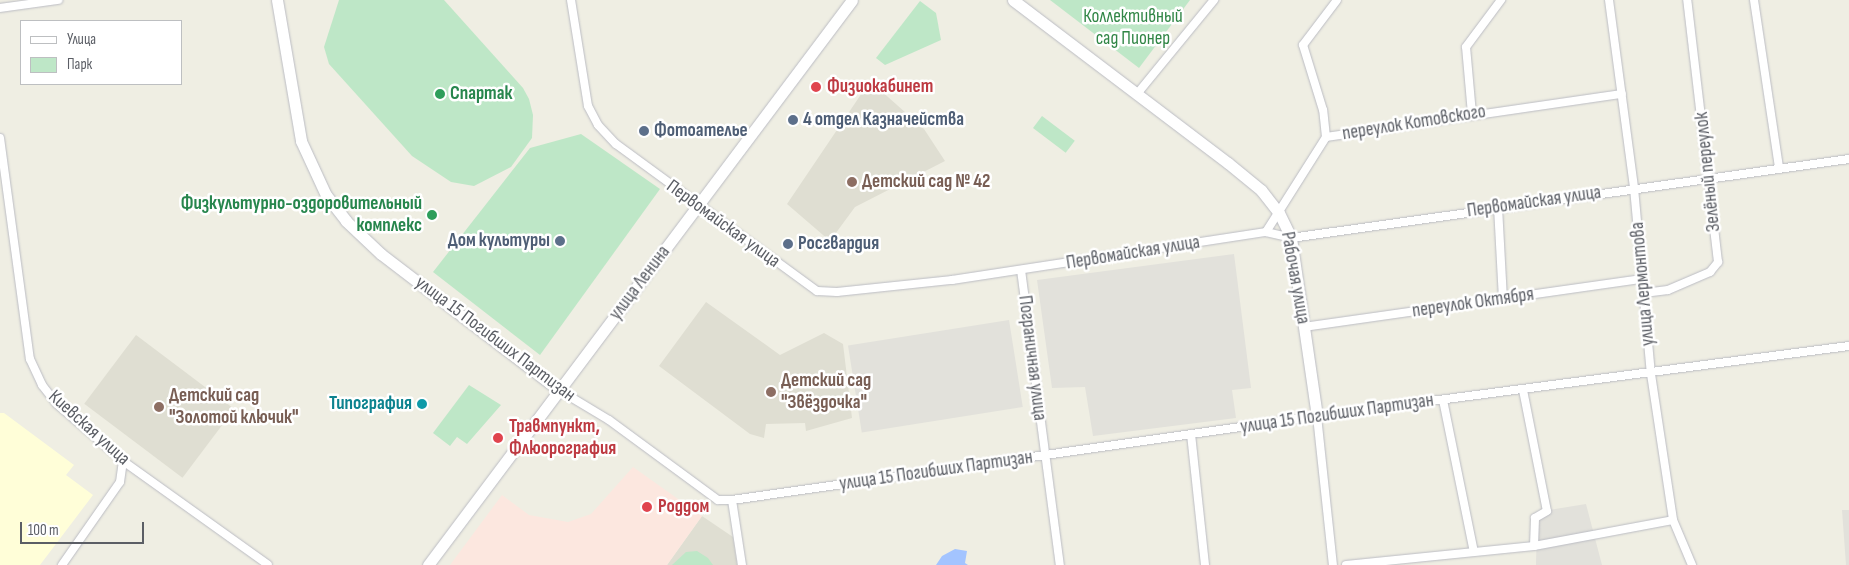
<!DOCTYPE html>
<html>
<head>
<meta charset="utf-8">
<style>
	body { margin:0 }
	#map { position:relative; width:1849px; height:565px; overflow:hidden; background:#efeee3; font-family:"Sofia Sans Condensed",sans-serif }
	div>[style] { position:absolute }
	.commercial>* { inset:0; background:#fffed8 }
	.industrial>* { inset:0; background:#e2e1db; transform-origin:0 0 }
	.education>* { inset:0; background:#dfded2; transform-origin:0 0 }
	.medical>* { inset:0; background:#fce7df }
	.green>* { inset:0; background:#bee7c7; transform-origin:0 0 }
	.water>* { inset:0; background:#a3c4ff }
	.roads { filter:drop-shadow(0 0 1px #bbbcc3) drop-shadow(0 0 1px #bbbcc3) }
	.street>* { height:8px; margin:-4px; padding:0 4px; transform-origin:4px; border-radius:4px; background:#fff }
	.secondary>* { height:11px; margin:-5.5px; padding:0 5.5px; transform-origin:5.5px; border-radius:5.5px; background:#fff }
	.dots>* { width:14px; height:14px; translate:-50% -50%; box-sizing:border-box; border:2px solid #fff; border-radius:50% }
	span { translate:-50% -50%; white-space:nowrap; text-align:center; line-height:1.15; -webkit-text-stroke:5px #fff; paint-order:stroke }
	.park-label { font-size:19px; color:#318646 }
	.health-label { font-size:19px; color:#be3a42; font-weight:700 }
	.left { translate:0 -50%; text-align:left }
	.leisure-label { font-size:19px; color:#27864d; font-weight:700 }
	.right { translate:-100% -50%; text-align:right }
	.service-label { font-size:19px; color:#4e5e75; font-weight:700 }
	.street-label { font-size:19px; color:#5b5e65 }
	.education-label { font-size:19px; color:#785e54; font-weight:700 }
	.culture-label { font-size:19px; color:#0d838f; font-weight:700 }
	.legend { position:absolute; left:20px; top:20px; width:162px; height:65px; box-sizing:border-box; background:#fff; border:1px solid #bdbfc1; margin:0; padding:6px 9px; list-style:none; font-size:15px; color:#5b5e65 }
	.legend li { display:flex; align-items:center; gap:10px; height:25px }
	.legend b { width:25px; border:1px solid #bdbfc1 }
	.scale { position:absolute; left:20px; top:522px; width:124px; height:22px; box-sizing:border-box; border:2px solid #5b5e65; border-top:0; padding-left:6px; font-size:15px; line-height:18px; white-space:nowrap; color:#5b5e65; -webkit-text-stroke:4px #fff; paint-order:stroke }
</style>
</head>
<body>
<div id="map">
	<div class="commercial">
		<i style="clip-path:polygon(0 413px,4px 413px,74px 465px,66px 475px,93px 495px,40px 565px,0 565px)"></i>
	</div>
	<div class="industrial">
		<i style="clip-path:polygon(1234px 254px,1251px 388px,1232px 390px,1236px 418px,1093px 436px,1085px 387px,1052px 388px,1037px 280px)"></i>
		<i style="left:1009px;top:320px;width:88px;height:163px;rotate:81deg"></i>
		<i style="clip-path:polygon(1586px 504px,1602px 565px,1536px 565px,1537px 520px,1549px 510px)"></i>
		<i style="clip-path:polygon(1842px 510px,1849px 510px,1849px 565px,1846px 565px)"></i>
	</div>
	<div class="education">
		<i style="clip-path:polygon(870px 81px,924px 129px,945px 161px,855px 207px,830px 241px,787px 204px)"></i>
		<i style="clip-path:polygon(706px 302px,780px 355px,824px 333px,843px 344px,852px 418px,806px 431px,805px 423px,766px 424px,764px 438px,750px 434px,659px 366px)"></i>
		<i style="left:136px;top:335px;width:123px;height:86px;rotate:37deg"></i>
		<i style="clip-path:polygon(702px 516px,733px 537px,737px 565px,667px 565px)"></i>
	</div>
	<div class="medical">
		<i style="clip-path:polygon(633px 467px,702px 516px,667px 565px,450px 565px,502px 495px,529px 515px,568px 522px,591px 514px)"></i>
	</div>
	<div class="green">
		<i style="clip-path:polygon(339px 0,444px 0,523px 88px,529px 99px,533px 115px,532px 138px,511px 167px,474px 186px,451px 182px,412px 156px,329px 64px,324px 47px)"></i>
		<i style="clip-path:polygon(1050px 0,1190px 0,1139px 68px)"></i>
		<i style="clip-path:polygon(920px 1px,936px 13px,941px 40px,885px 65px,876px 58px)"></i>
		<i style="left:1042px;top:116px;width:41px;height:15px;rotate:37deg"></i>
		<i style="clip-path:polygon(581px 134px,660px 189px,540px 355px,433px 272px,530px 148px)"></i>
		<i style="clip-path:polygon(469px 385px,501px 405px,467px 444px,457px 437px,450px 446px,433px 433px)"></i>
		<i style="clip-path:polygon(697px 551px,708px 558px,713px 565px,672px 565px,686px 552px)"></i>
	</div>
	<div class="water">
		<i style="clip-path:polygon(955px 549px,967px 551px,965px 563px,968px 565px,936px 565px,942px 556px)"></i>
	</div>
	<div class="roads">
		<div class="street">
			<i style="left:571px;top:0;width:107px;rotate:80.9deg"></i>
			<i style="left:588px;top:106px;width:21px;rotate:62deg"></i>
			<i style="left:598px;top:125px;width:26px;rotate:47deg"></i>
			<i style="left:616px;top:144px;width:249px;rotate:36.2deg"></i>
			<i style="left:817px;top:291px;width:20px;rotate:3deg"></i>
			<i style="left:837px;top:292px;width:116px;rotate:-6deg"></i>
			<i style="left:952px;top:280px;width:318px;rotate:-8.7deg"></i>
			<i style="left:1266px;top:232px;width:26px;rotate:13deg"></i>
			<i style="left:1291px;top:238px;width:564px;rotate:-8.06deg"></i>
			<i style="left:1609px;top:0;width:190px;rotate:82.4deg"></i>
			<i style="left:1634px;top:188px;width:187px;rotate:84.8deg"></i>
			<i style="left:1651px;top:374px;width:148px;rotate:81.4deg"></i>
			<i style="left:1673px;top:520px;width:49px;rotate:67.1deg"></i>
			<i style="left:1754px;top:0;width:170px;rotate:81.5deg"></i>
			<i style="left:0;top:8px;width:59px;rotate:-7.9deg"></i>
			<i style="left:1137px;top:94px;width:122px;rotate:-50.7deg"></i>
			<i style="left:1472px;top:114px;width:67px;rotate:-95.1deg"></i>
			<i style="left:1466px;top:47px;width:59px;rotate:-53.3deg"></i>
			<i style="left:1326px;top:137px;width:299px;rotate:-8.3deg"></i>
			<i style="left:1326px;top:137px;width:27px;rotate:-96deg"></i>
			<i style="left:1323px;top:110px;width:68px;rotate:-107.1deg"></i>
			<i style="left:1303px;top:45px;width:56px;rotate:-52.9deg"></i>
			<i style="left:0;top:138px;width:223px;rotate:82.3deg"></i>
			<i style="left:30px;top:359px;width:29px;rotate:65deg"></i>
			<i style="left:42px;top:385px;width:24px;rotate:52deg"></i>
			<i style="left:57px;top:404px;width:87px;rotate:40.8deg"></i>
			<i style="left:123px;top:461px;width:178px;rotate:35.6deg"></i>
			<i style="left:1498px;top:207px;width:92px;rotate:86.9deg"></i>
			<i style="left:1266px;top:232px;width:112px;rotate:-57.7deg"></i>
			<i style="left:1021px;top:270px;width:298px;rotate:82.5deg"></i>
			<i style="left:1644px;top:293px;width:24px;rotate:-7deg"></i>
			<i style="left:1668px;top:290px;width:46px;rotate:-23.2deg"></i>
			<i style="left:1710px;top:272px;width:13px;rotate:-51deg"></i>
			<i style="left:1718px;top:262px;width:264px;rotate:-96.7deg"></i>
			<i style="left:1304px;top:327px;width:341px;rotate:-8.1deg"></i>
			<i style="left:559px;top:390px;width:58px;rotate:31deg"></i>
			<i style="left:609px;top:420px;width:135px;rotate:36.3deg"></i>
			<i style="left:718px;top:500px;width:14px"></i>
			<i style="left:732px;top:500px;width:591px;rotate:-8.17deg"></i>
			<i style="left:1317px;top:416px;width:537px;rotate:-7.5deg"></i>
			<i style="left:1523px;top:390px;width:123px;rotate:78.8deg"></i>
			<i style="left:1547px;top:511px;width:14px;rotate:150deg"></i>
			<i style="left:1535px;top:518px;width:28px;rotate:92deg"></i>
			<i style="left:1443px;top:400px;width:155px;rotate:78.5deg"></i>
			<i style="left:1317px;top:416px;width:150px;rotate:83.9deg"></i>
			<i style="left:1191px;top:434px;width:132px;rotate:83.9deg"></i>
			<i style="left:732px;top:500px;width:66px;rotate:81.3deg"></i>
			<i style="left:62px;top:565px;width:101px;rotate:-55.1deg"></i>
			<i style="left:120px;top:482px;width:21px;rotate:-82deg"></i>
			<i style="left:1346px;top:565px;width:189px;rotate:-5.8deg"></i>
			<i style="left:1534px;top:546px;width:141px;rotate:-10.6deg"></i>
		</div>
		<div class="secondary">
			<i style="left:277px;top:0;width:143px;rotate:80.3deg"></i>
			<i style="left:301px;top:141px;width:60px;rotate:65.2deg"></i>
			<i style="left:326px;top:195px;width:33px;rotate:52deg"></i>
			<i style="left:346px;top:221px;width:48px;rotate:43.3deg"></i>
			<i style="left:381px;top:254px;width:224px;rotate:37.4deg"></i>
			<i style="left:1013px;top:0;width:270px;rotate:37.2deg"></i>
			<i style="left:1228px;top:163px;width:43px;rotate:39.3deg"></i>
			<i style="left:1261px;top:190px;width:29px;rotate:52deg"></i>
			<i style="left:1279px;top:213px;width:28px;rotate:64deg"></i>
			<i style="left:1291px;top:238px;width:180px;rotate:81.7deg"></i>
			<i style="left:428px;top:565px;width:706px;rotate:-53.11deg"></i>
		</div>
	</div>
	<div class="dots">
		<i style="left:816px;top:87px;background:#e0444e"></i>
		<i style="left:440px;top:94px;background:#2e9e5b"></i>
		<i style="left:793px;top:120px;background:#5c6f8a"></i>
		<i style="left:644px;top:131px;background:#5c6f8a"></i>
		<i style="left:852px;top:182px;background:#8d6e63"></i>
		<i style="left:432px;top:215px;background:#2e9e5b"></i>
		<i style="left:560px;top:241px;background:#5c6f8a"></i>
		<i style="left:788px;top:244px;background:#5c6f8a"></i>
		<i style="left:771px;top:392px;background:#8d6e63"></i>
		<i style="left:422px;top:404px;background:#0f9aa8"></i>
		<i style="left:159px;top:407px;background:#8d6e63"></i>
		<i style="left:498px;top:438px;background:#e0444e"></i>
		<i style="left:647px;top:507px;background:#e0444e"></i>
	</div>
	<div class="park-label">
		<span style="left:1133px;top:28px">Коллективный<br>сад Пионер</span>
	</div>
	<div class="health-label">
		<span class="left" style="left:827px;top:87px">Физиокабинет</span>
		<span class="left" style="left:509px;top:438px">Травмпункт,<br>Флюорография</span>
		<span class="left" style="left:658px;top:507px">Роддом</span>
	</div>
	<div class="leisure-label">
		<span class="left" style="left:450px;top:94px">Спартак</span>
		<span class="right" style="left:422px;top:215px">Физкультурно-оздоровительный<br>комплекс</span>
	</div>
	<div class="service-label">
		<span class="left" style="left:803px;top:120px">4 отдел Казначейства</span>
		<span class="left" style="left:654px;top:131px">Фотоателье</span>
		<span class="right" style="left:550px;top:241px">Дом культуры</span>
		<span class="left" style="left:798px;top:244px">Росгвардия</span>
	</div>
	<div class="street-label">
		<span style="left:1414px;top:123px;rotate:-9deg">переулок Котовского</span>
		<span style="left:1708px;top:172px;rotate:-96deg">Зелёный переулок</span>
		<span style="left:1534px;top:202px;rotate:-8deg">Первомайская улица</span>
		<span style="left:723px;top:224px;rotate:36deg">Первомайская улица</span>
		<span style="left:1133px;top:253px;rotate:-9deg">Первомайская улица</span>
		<span style="left:1295px;top:278px;rotate:80deg">Рабочая улица</span>
		<span style="left:640px;top:283px;rotate:-53deg">улица Ленина</span>
		<span style="left:1643px;top:284px;rotate:-95deg">улица Лермонтова</span>
		<span style="left:1473px;top:303px;rotate:-8deg">переулок Октября</span>
		<span style="left:495px;top:339px;rotate:37deg">улица 15 Погибших Партизан</span>
		<span style="left:1032px;top:358px;rotate:83deg">Пограничная улица</span>
		<span style="left:1337px;top:414px;rotate:-8deg">улица 15 Погибших Партизан</span>
		<span style="left:89px;top:428px;rotate:42deg">Киевская улица</span>
		<span style="left:936px;top:471px;rotate:-8deg">улица 15 Погибших Партизан</span>
	</div>
	<div class="education-label">
		<span class="left" style="left:862px;top:182px">Детский сад № 42</span>
		<span class="left" style="left:781px;top:392px">Детский сад<br>"Звёздочка"</span>
		<span class="left" style="left:169px;top:407px">Детский сад<br>"Золотой ключик"</span>
	</div>
	<div class="culture-label">
		<span class="right" style="left:412px;top:404px">Типография</span>
	</div>
	<ul class="legend">
	<li><b style="height:6px;background:#fff"></b>Улица</li>
	<li><b style="height:14px;background:#bee7c7"></b>Парк</li>
	</ul>
	<div class="scale">100 m</div>
</div>
</body>
</html>
